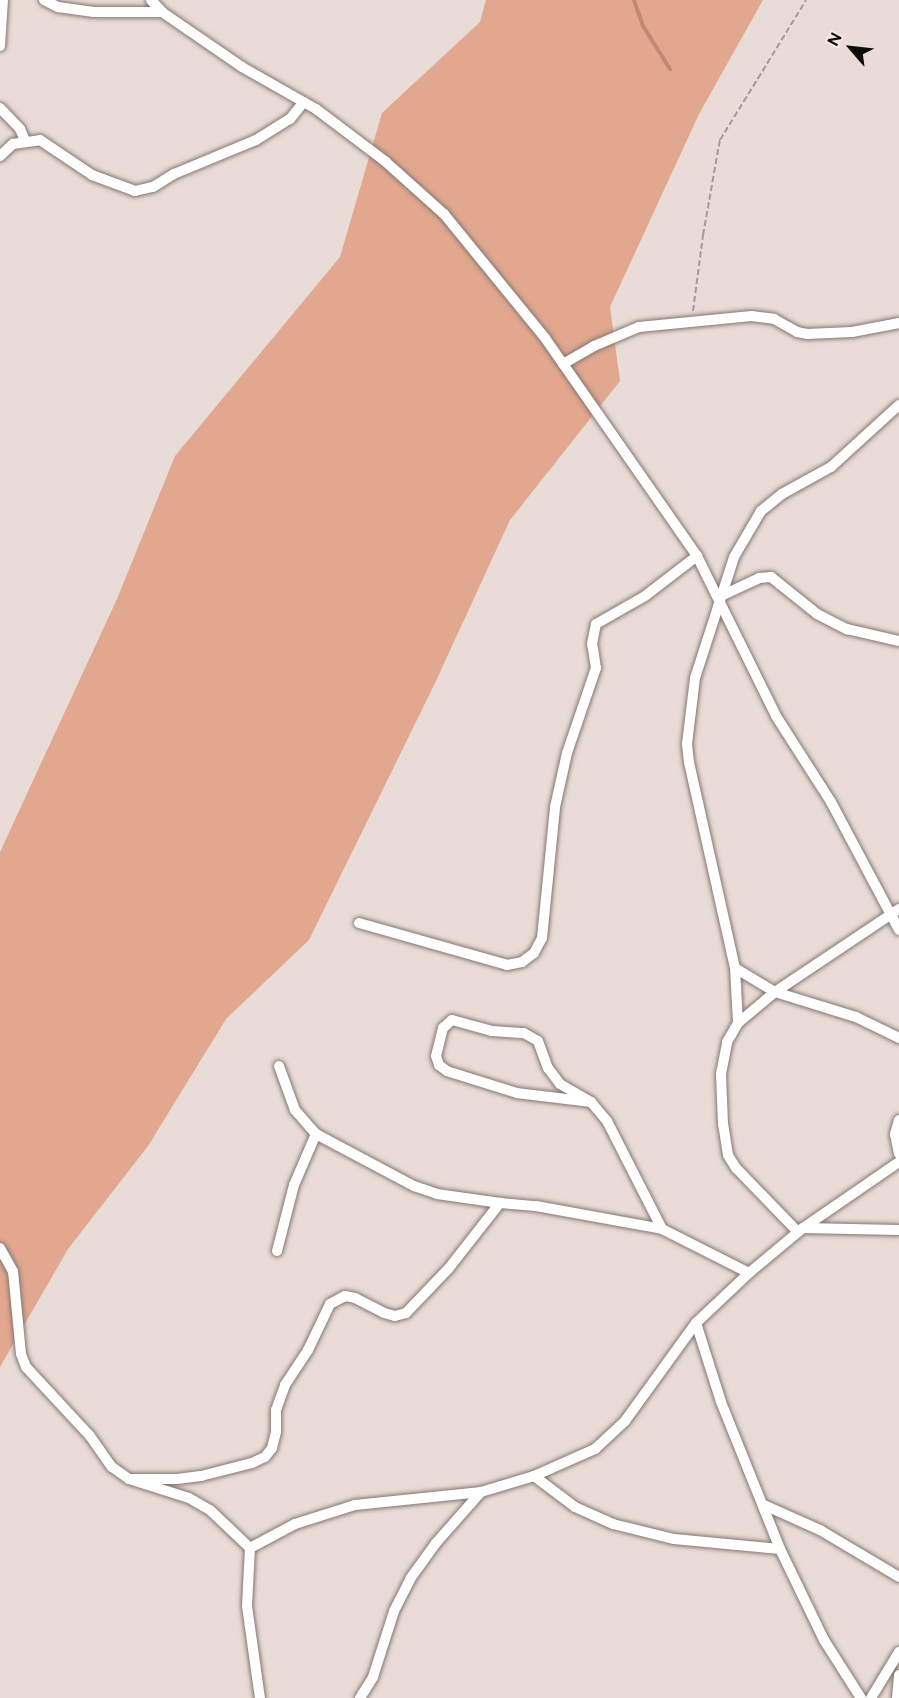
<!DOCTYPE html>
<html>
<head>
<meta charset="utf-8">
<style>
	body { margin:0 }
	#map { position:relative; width:899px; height:1698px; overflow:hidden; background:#e9dbd5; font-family:Figtree,sans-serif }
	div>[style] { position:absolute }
	.green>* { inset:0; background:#e1a78f }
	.stream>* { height:4px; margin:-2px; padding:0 2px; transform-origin:2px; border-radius:2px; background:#c18971 }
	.path>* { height:2px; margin-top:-1px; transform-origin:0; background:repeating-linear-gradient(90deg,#a59a95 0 6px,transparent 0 9px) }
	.roads { filter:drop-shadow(0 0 2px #837771) drop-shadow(0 0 2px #837771) }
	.street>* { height:10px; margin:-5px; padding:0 5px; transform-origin:5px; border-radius:5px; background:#fff }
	span { translate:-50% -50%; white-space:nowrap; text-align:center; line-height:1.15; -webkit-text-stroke:5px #f7e8e2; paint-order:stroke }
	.north { position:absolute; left:821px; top:18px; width:60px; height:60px; -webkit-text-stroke:4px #f7e8e2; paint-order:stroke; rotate:298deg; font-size:16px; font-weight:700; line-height:24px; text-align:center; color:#0e0a08 }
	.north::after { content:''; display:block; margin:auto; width:21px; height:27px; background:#0e0a08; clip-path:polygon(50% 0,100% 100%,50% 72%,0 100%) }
</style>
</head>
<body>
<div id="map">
	<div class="green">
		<i style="clip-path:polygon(486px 0,763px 0,699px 114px,610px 307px,620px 381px,510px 520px,435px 683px,309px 940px,226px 1019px,148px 1146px,68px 1249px,0 1367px,0 852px,117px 599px,175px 456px,340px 257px,382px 113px,480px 22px)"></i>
	</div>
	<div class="stream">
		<i style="left:634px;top:0;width:28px;rotate:71deg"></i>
		<i style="left:643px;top:26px;width:51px;rotate:57.9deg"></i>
	</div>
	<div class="path">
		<i style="left:693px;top:311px;width:77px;rotate:-82.5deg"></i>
		<i style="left:703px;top:235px;width:97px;rotate:-79.9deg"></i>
		<i style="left:720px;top:140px;width:164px;rotate:-58.4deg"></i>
	</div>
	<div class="roads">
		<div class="street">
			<i style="left:44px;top:0;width:16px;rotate:27deg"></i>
			<i style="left:58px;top:7px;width:36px;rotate:8deg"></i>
			<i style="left:94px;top:12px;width:68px"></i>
			<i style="left:151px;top:0;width:16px;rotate:47deg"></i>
			<i style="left:162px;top:12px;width:97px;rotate:34.5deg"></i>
			<i style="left:242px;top:67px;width:85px;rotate:29.6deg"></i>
			<i style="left:316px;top:109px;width:88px;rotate:37.1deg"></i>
			<i style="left:386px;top:162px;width:78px;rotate:41.9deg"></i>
			<i style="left:444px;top:214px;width:160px;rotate:50.8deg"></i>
			<i style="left:545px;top:338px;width:266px;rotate:55.1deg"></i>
			<i style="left:697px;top:556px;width:178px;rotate:63.7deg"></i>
			<i style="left:776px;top:716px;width:102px;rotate:57.4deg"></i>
			<i style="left:831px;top:802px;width:145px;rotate:62deg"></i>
			<i style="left:0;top:46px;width:46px;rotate:-86.3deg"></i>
			<i style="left:0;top:108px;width:29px;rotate:46deg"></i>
			<i style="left:20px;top:129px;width:12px;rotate:66deg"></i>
			<i style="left:0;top:156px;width:18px;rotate:-43deg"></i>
			<i style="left:13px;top:144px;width:27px;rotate:-8deg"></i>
			<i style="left:40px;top:140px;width:63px;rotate:33.9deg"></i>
			<i style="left:92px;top:175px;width:46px;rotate:20.4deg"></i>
			<i style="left:135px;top:191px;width:18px;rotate:-13deg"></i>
			<i style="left:153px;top:187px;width:25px;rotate:-32deg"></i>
			<i style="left:174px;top:174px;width:89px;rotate:-22.5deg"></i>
			<i style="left:256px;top:140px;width:40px;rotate:-32deg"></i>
			<i style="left:290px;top:119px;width:22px;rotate:-51deg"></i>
			<i style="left:563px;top:364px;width:36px;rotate:-30deg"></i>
			<i style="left:594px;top:346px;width:49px;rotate:-22.9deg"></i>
			<i style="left:639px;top:327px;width:113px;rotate:-5.6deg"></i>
			<i style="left:751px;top:316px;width:23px;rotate:7deg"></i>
			<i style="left:774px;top:319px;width:26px;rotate:29deg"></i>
			<i style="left:797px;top:332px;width:10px;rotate:11deg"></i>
			<i style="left:807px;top:334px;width:45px;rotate:-2.5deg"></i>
			<i style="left:852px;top:332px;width:48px;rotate:-10.8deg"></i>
			<i style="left:723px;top:595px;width:40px;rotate:-25deg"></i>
			<i style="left:759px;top:578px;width:12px;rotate:-5deg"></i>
			<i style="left:771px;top:577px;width:59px;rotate:38.8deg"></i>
			<i style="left:817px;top:614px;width:34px;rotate:27deg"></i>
			<i style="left:847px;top:629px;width:53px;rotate:13deg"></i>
			<i style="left:359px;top:923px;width:154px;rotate:15.8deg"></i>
			<i style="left:507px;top:965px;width:15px;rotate:-11deg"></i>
			<i style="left:522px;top:962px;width:15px;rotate:-37deg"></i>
			<i style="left:534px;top:953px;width:17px;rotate:-62deg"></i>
			<i style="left:542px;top:938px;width:132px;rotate:-84.3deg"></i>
			<i style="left:555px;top:807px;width:55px;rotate:-77.5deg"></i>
			<i style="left:567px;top:753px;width:90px;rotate:-71.2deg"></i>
			<i style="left:596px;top:668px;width:24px;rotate:-99deg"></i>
			<i style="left:592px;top:644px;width:20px;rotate:-79deg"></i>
			<i style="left:596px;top:624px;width:56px;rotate:-29.7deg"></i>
			<i style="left:645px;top:596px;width:66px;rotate:-37.6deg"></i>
			<i style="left:735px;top:968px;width:47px;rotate:31deg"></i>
			<i style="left:775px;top:992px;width:85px;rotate:17.2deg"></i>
			<i style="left:856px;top:1017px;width:48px;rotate:26deg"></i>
			<i style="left:738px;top:1023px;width:55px;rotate:-93.1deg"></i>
			<i style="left:735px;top:968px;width:210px;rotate:-102.6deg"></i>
			<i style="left:689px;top:763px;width:19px;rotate:-96deg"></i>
			<i style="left:687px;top:744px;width:66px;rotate:-83.1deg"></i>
			<i style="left:695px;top:678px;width:127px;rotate:-72.1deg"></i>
			<i style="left:734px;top:557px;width:53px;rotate:-59.6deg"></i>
			<i style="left:761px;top:511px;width:27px;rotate:-39deg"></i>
			<i style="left:782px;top:494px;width:56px;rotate:-28.9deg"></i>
			<i style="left:831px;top:467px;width:92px;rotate:-42.4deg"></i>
			<i style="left:279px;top:1066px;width:47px;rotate:70deg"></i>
			<i style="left:295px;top:1110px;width:32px;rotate:49deg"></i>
			<i style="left:316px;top:1134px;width:111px;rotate:28deg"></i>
			<i style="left:414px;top:1186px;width:24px;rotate:19deg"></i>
			<i style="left:437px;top:1194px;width:64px;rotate:8.1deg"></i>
			<i style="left:591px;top:1102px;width:75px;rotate:-173.1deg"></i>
			<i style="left:517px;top:1093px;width:73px;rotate:-162.6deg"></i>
			<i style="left:447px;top:1071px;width:10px;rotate:-143deg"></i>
			<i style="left:439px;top:1065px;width:9px;rotate:-108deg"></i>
			<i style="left:436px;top:1056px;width:29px;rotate:-76deg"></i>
			<i style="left:443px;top:1028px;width:12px;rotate:-42deg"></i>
			<i style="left:452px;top:1020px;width:41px;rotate:15.4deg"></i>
			<i style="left:492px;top:1031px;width:32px;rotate:4deg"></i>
			<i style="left:524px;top:1033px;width:16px;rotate:30deg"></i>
			<i style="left:538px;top:1041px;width:29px;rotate:70deg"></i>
			<i style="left:548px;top:1068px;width:20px;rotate:53deg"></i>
			<i style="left:560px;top:1084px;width:36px;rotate:30deg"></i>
			<i style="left:591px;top:1102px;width:25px;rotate:50deg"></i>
			<i style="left:607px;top:1121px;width:121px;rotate:63deg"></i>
			<i style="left:899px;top:1120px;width:15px;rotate:106deg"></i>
			<i style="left:895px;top:1134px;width:20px;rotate:79deg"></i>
			<i style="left:803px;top:1228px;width:96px;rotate:1.2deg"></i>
			<i style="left:798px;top:1232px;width:89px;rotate:-134.1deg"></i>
			<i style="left:736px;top:1168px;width:15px;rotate:-122deg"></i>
			<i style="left:728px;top:1155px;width:31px;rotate:-99deg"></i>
			<i style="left:723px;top:1124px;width:50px;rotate:-92.3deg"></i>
			<i style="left:721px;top:1074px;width:33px;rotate:-79deg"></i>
			<i style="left:727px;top:1042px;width:22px;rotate:-60deg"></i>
			<i style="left:738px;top:1023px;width:48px;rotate:-40deg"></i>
			<i style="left:775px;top:992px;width:149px;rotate:-33.8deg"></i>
			<i style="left:0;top:1248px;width:26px;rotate:61deg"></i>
			<i style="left:13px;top:1271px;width:83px;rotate:84.5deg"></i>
			<i style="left:21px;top:1354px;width:14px;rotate:69deg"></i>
			<i style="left:26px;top:1367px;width:94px;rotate:47.2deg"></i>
			<i style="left:90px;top:1436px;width:38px;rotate:55deg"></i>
			<i style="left:112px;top:1467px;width:21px;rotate:35deg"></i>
			<i style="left:129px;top:1479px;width:63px;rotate:17.6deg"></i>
			<i style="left:189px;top:1498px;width:24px;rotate:30deg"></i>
			<i style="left:210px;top:1510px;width:55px;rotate:43.5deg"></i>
			<i style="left:250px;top:1548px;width:58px;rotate:93deg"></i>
			<i style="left:247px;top:1606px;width:93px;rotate:82deg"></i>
			<i style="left:277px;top:1251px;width:68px;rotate:-75.6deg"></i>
			<i style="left:294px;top:1185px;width:56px;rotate:-66.7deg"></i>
			<i style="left:696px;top:1323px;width:83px;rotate:72.4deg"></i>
			<i style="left:721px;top:1402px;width:158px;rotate:68.1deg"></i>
			<i style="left:780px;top:1549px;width:101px;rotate:64.2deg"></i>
			<i style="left:824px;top:1640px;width:69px;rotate:57.5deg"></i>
			<i style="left:534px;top:1476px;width:51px;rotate:37.1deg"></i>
			<i style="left:575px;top:1507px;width:42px;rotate:24.1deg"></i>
			<i style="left:613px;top:1524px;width:63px;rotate:13.8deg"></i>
			<i style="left:674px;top:1539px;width:106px;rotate:5.4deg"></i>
			<i style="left:129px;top:1479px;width:48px"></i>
			<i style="left:177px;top:1479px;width:24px;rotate:-7deg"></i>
			<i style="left:201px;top:1476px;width:53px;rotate:-14.3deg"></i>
			<i style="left:252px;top:1463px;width:14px;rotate:-25deg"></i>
			<i style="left:265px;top:1457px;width:11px;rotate:-52deg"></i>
			<i style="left:272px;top:1448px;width:16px;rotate:-76deg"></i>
			<i style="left:276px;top:1432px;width:22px;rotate:-90deg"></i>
			<i style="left:276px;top:1410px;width:27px;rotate:-70deg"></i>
			<i style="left:285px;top:1385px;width:42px;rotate:-56.7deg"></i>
			<i style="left:308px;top:1350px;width:51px;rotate:-64.4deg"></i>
			<i style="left:330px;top:1304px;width:17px;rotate:-28deg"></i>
			<i style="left:345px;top:1296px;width:10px;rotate:11deg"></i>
			<i style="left:355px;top:1298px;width:33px;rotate:27deg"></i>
			<i style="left:384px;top:1313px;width:11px;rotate:15deg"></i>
			<i style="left:395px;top:1316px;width:11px;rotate:-15deg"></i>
			<i style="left:406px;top:1313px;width:62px;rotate:-46.3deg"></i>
			<i style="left:449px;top:1268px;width:83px;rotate:-51.9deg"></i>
			<i style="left:500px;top:1203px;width:36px;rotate:5deg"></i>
			<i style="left:536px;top:1206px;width:128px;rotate:10.3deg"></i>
			<i style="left:662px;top:1229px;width:97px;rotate:26.8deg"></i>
			<i style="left:764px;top:1505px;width:61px;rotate:24.1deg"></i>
			<i style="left:820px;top:1530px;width:92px;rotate:30.7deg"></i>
			<i style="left:250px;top:1548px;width:51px;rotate:-28.1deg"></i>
			<i style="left:295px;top:1524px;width:63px;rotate:-17.6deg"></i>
			<i style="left:355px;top:1505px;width:127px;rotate:-5.9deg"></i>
			<i style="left:481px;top:1492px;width:55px;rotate:-16.8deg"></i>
			<i style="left:534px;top:1476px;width:67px;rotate:-23.9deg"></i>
			<i style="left:595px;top:1449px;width:41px;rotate:-43deg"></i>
			<i style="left:625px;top:1421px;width:121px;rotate:-54.1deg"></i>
			<i style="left:696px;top:1323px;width:73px;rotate:-43.3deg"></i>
			<i style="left:749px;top:1273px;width:70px;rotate:-39.8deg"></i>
			<i style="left:803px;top:1228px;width:116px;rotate:-34.5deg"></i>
			<i style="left:360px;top:1698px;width:25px;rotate:-58deg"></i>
			<i style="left:373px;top:1677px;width:69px;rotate:-72.3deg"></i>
			<i style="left:394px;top:1611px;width:36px;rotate:-63deg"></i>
			<i style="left:410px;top:1579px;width:44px;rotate:-54.2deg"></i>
			<i style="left:436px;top:1543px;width:68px;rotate:-48.6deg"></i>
			<i style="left:871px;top:1698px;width:54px;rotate:-58.7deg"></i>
			<i style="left:897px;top:1698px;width:23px;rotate:-85deg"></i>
		</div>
	</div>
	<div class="north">N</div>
</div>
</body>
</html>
